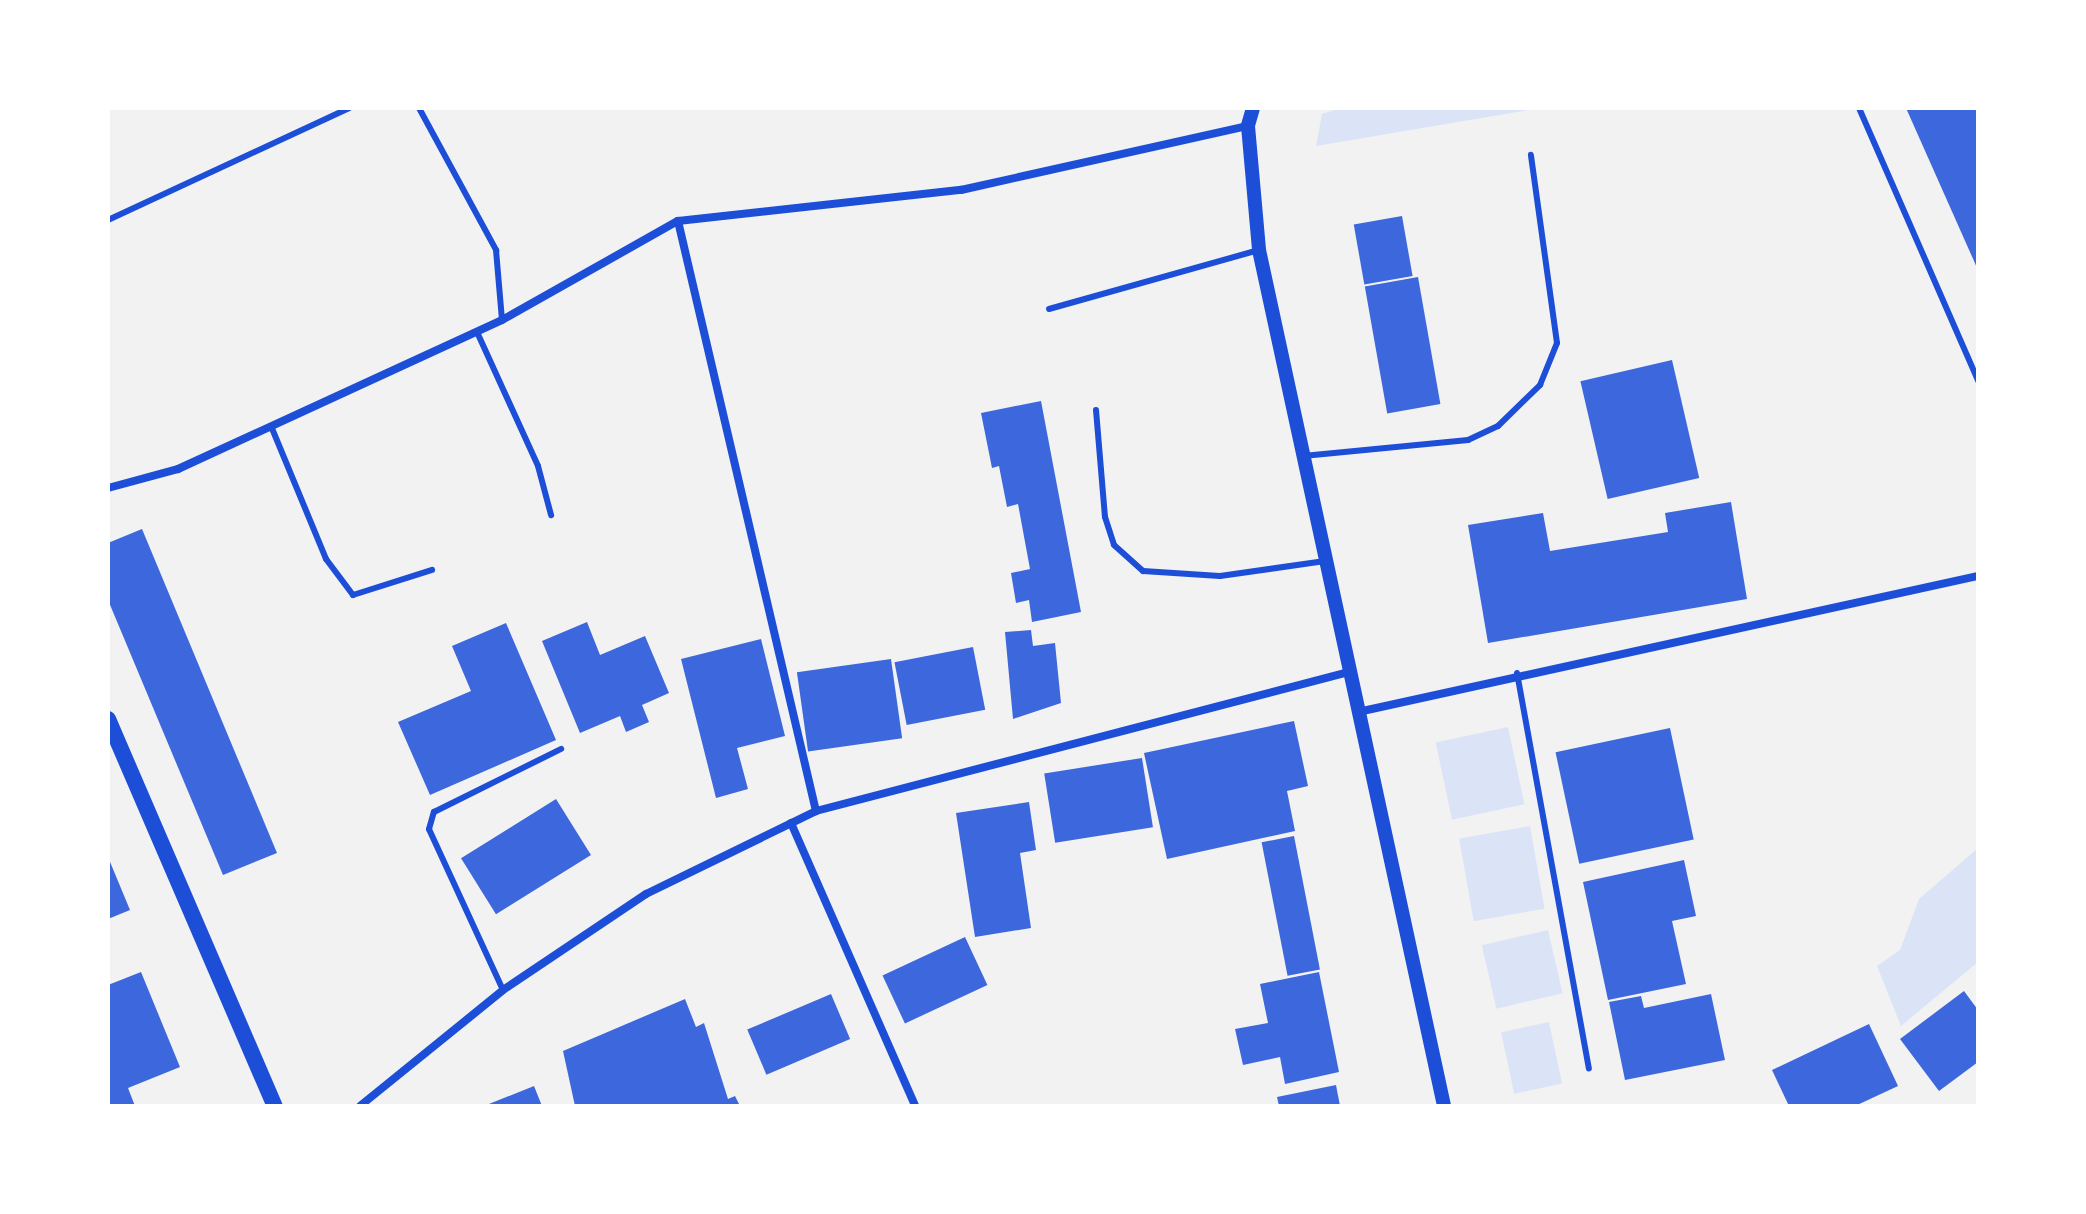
<!DOCTYPE html>
<html>
<head>
<meta charset="utf-8">
<style>
	body { margin:0 }
	#map { position:relative; width:2086px; height:1214px; overflow:hidden; background:#f2f2f2; font-family:"Roboto Condensed",sans-serif }
	div>[style] { position:absolute }
	.green>* { inset:0; background:#dbe4f7; transform-origin:0 0 }
	.building>* { inset:0; background:#3d67dc; transform-origin:0 0 }
	.service>* { height:6px; margin:-3px; padding:0 3px; transform-origin:3px; border-radius:3px; background:#1d4ed8 }
	.minor>* { height:8px; margin:-4px; padding:0 4px; transform-origin:4px; border-radius:4px; background:#1d4ed8 }
	.tertiary>* { height:14px; margin:-7px; padding:0 7px; transform-origin:7px; border-radius:7px; background:#1d4ed8 }
	.secondary>* { height:16px; margin:-8px; padding:0 8px; transform-origin:8px; border-radius:8px; background:#1d4ed8 }
	span { translate:-50% -50%; white-space:nowrap; text-align:center; line-height:1.15; -webkit-text-stroke:8px #fff; paint-order:stroke }
	.frame { position:absolute; inset:0; border:110px solid #fff; pointer-events:none }
</style>
</head>
<body>
<div id="map">
	<div class="green">
		<i style="clip-path:polygon(1340px 108px,1540px 108px,1316px 146px,1322px 114px)"></i>
		<i style="left:1508px;top:727px;width:79px;height:74px;rotate:78deg"></i>
		<i style="left:1530px;top:826px;width:84px;height:72px;rotate:80deg"></i>
		<i style="clip-path:polygon(1978px 848px,1978px 962px,1901px 1026px,1877px 966px,1900px 950px,1919px 899px)"></i>
		<i style="left:1548px;top:930px;width:65px;height:68px;rotate:77deg"></i>
		<i style="left:1549px;top:1022px;width:63px;height:49px;rotate:78deg"></i>
	</div>
	<div class="building">
		<i style="clip-path:polygon(1906px 108px,1978px 108px,1978px 270px)"></i>
		<i style="left:1402px;top:216px;width:61px;height:49px;rotate:80deg"></i>
		<i style="left:1418px;top:277px;width:129px;height:54px;rotate:80deg"></i>
		<i style="left:1672px;top:360px;width:121px;height:94px;rotate:77deg"></i>
		<i style="clip-path:polygon(1041px 401px,1081px 612px,1032px 622px,1029px 600px,1016px 603px,1011px 573px,1030px 569px,1018px 504px,1007px 507px,999px 466px,992px 468px,981px 413px)"></i>
		<i style="clip-path:polygon(1731px 502px,1747px 599px,1488px 643px,1468px 525px,1543px 513px,1550px 551px,1668px 532px,1665px 513px)"></i>
		<i style="clip-path:polygon(142px 529px,277px 853px,223px 875px,108px 600px,108px 543px)"></i>
		<i style="clip-path:polygon(587px 622px,600px 655px,645px 636px,669px 693px,642px 705px,649px 722px,626px 732px,620px 716px,580px 733px,542px 641px)"></i>
		<i style="clip-path:polygon(506px 623px,556px 740px,430px 795px,398px 722px,471px 691px,452px 646px)"></i>
		<i style="clip-path:polygon(1031px 630px,1033px 646px,1055px 643px,1061px 703px,1013px 719px,1005px 632px)"></i>
		<i style="clip-path:polygon(761px 639px,785px 736px,737px 748px,748px 789px,716px 798px,681px 659px)"></i>
		<i style="left:973px;top:647px;width:64px;height:80px;rotate:79deg"></i>
		<i style="left:891px;top:659px;width:80px;height:95px;rotate:82deg"></i>
		<i style="clip-path:polygon(1294px 721px,1308px 786px,1287px 791px,1295px 831px,1167px 859px,1144px 753px)"></i>
		<i style="left:1670px;top:728px;width:114px;height:117px;rotate:78deg"></i>
		<i style="left:1142px;top:758px;width:70px;height:99px;rotate:81deg"></i>
		<i style="left:556px;top:799px;width:66px;height:112px;rotate:58deg"></i>
		<i style="clip-path:polygon(1029px 802px,1036px 850px,1020px 853px,1031px 928px,975px 937px,956px 813px)"></i>
		<i style="left:1294px;top:836px;width:136px;height:33px;rotate:79deg"></i>
		<i style="clip-path:polygon(108px 857px,130px 910px,108px 919px)"></i>
		<i style="clip-path:polygon(1684px 860px,1696px 916px,1672px 921px,1686px 984px,1608px 1000px,1583px 882px)"></i>
		<i style="left:965px;top:937px;width:53px;height:91px;rotate:65deg"></i>
		<i style="clip-path:polygon(141px 972px,180px 1067px,128px 1088px,135px 1106px,108px 1106px,108px 985px)"></i>
		<i style="clip-path:polygon(1319px 972px,1339px 1072px,1285px 1084px,1280px 1057px,1243px 1065px,1235px 1029px,1268px 1023px,1260px 984px)"></i>
		<i style="clip-path:polygon(1964px 991px,1978px 1010px,1978px 1062px,1939px 1091px,1900px 1039px)"></i>
		<i style="left:831px;top:994px;width:49px;height:91px;rotate:67deg"></i>
		<i style="clip-path:polygon(1711px 994px,1725px 1060px,1625px 1080px,1609px 1002px,1641px 996px,1644px 1008px)"></i>
		<i style="clip-path:polygon(685px 999px,696px 1027px,704px 1023px,728px 1099px,735px 1096px,740px 1106px,575px 1106px,563px 1051px)"></i>
		<i style="clip-path:polygon(1869px 1024px,1898px 1086px,1855px 1106px,1789px 1106px,1772px 1070px)"></i>
		<i style="clip-path:polygon(1336px 1085px,1340px 1106px,1279px 1106px,1277px 1097px)"></i>
		<i style="clip-path:polygon(534px 1086px,542px 1106px,484px 1106px)"></i>
	</div>
	<div class="service">
		<i style="left:419px;top:108px;width:162px;rotate:61.5deg"></i>
		<i style="left:496px;top:250px;width:70px;rotate:85.1deg"></i>
		<i style="left:1859px;top:108px;width:298px;rotate:66.4deg"></i>
		<i style="left:108px;top:220px;width:266px;rotate:-24.9deg"></i>
		<i style="left:1049px;top:309px;width:218px;rotate:-15.7deg"></i>
		<i style="left:477px;top:332px;width:147px;rotate:65.5deg"></i>
		<i style="left:538px;top:466px;width:51px;rotate:75.1deg"></i>
		<i style="left:1096px;top:410px;width:107px;rotate:85.2deg"></i>
		<i style="left:1105px;top:517px;width:29px;rotate:72deg"></i>
		<i style="left:1114px;top:545px;width:39px;rotate:42deg"></i>
		<i style="left:1143px;top:571px;width:77px;rotate:3.7deg"></i>
		<i style="left:1220px;top:576px;width:106px;rotate:-8.1deg"></i>
		<i style="left:271px;top:426px;width:144px;rotate:67.5deg"></i>
		<i style="left:326px;top:559px;width:45px;rotate:53.1deg"></i>
		<i style="left:353px;top:595px;width:83px;rotate:-17.6deg"></i>
		<i style="left:1303px;top:456px;width:166px;rotate:-5.5deg"></i>
		<i style="left:1468px;top:440px;width:33px;rotate:-25deg"></i>
		<i style="left:1498px;top:426px;width:59px;rotate:-44.3deg"></i>
		<i style="left:1540px;top:385px;width:45px;rotate:-68deg"></i>
		<i style="left:1557px;top:343px;width:190px;rotate:-97.9deg"></i>
		<i style="left:1517px;top:673px;width:402px;rotate:79.7deg"></i>
		<i style="left:503px;top:990px;width:177px;rotate:-114.7deg"></i>
		<i style="left:429px;top:829px;width:18px;rotate:-74deg"></i>
		<i style="left:434px;top:812px;width:142px;rotate:-26.4deg"></i>
	</div>
	<div class="minor">
		<i style="left:678px;top:221px;width:606px;rotate:76.84deg"></i>
		<i style="left:108px;top:488px;width:73px;rotate:-15.2deg"></i>
		<i style="left:178px;top:469px;width:357px;rotate:-24.7deg"></i>
		<i style="left:502px;top:320px;width:202px;rotate:-29.4deg"></i>
		<i style="left:678px;top:221px;width:285px;rotate:-6.3deg"></i>
		<i style="left:961px;top:190px;width:294px;rotate:-12.6deg"></i>
		<i style="left:1358px;top:712px;width:635px;rotate:-12.37deg"></i>
		<i style="left:791px;top:823px;width:309px;rotate:66.3deg"></i>
		<i style="left:360px;top:1106px;width:184px;rotate:-39deg"></i>
		<i style="left:503px;top:990px;width:172px;rotate:-33.9deg"></i>
		<i style="left:646px;top:894px;width:189px;rotate:-26deg"></i>
		<i style="left:816px;top:811px;width:551px;rotate:-14.62deg"></i>
	</div>
	<div class="tertiary">
		<i style="left:1253px;top:108px;width:19px;rotate:106deg"></i>
		<i style="left:1248px;top:126px;width:124px;rotate:84.9deg"></i>
		<i style="left:1259px;top:250px;width:876px;rotate:77.8deg"></i>
	</div>
	<div class="secondary">
		<i style="left:108px;top:719px;width:421px;rotate:66.7deg"></i>
	</div>
	<div class="frame"></div>
</div>
</body>
</html>
